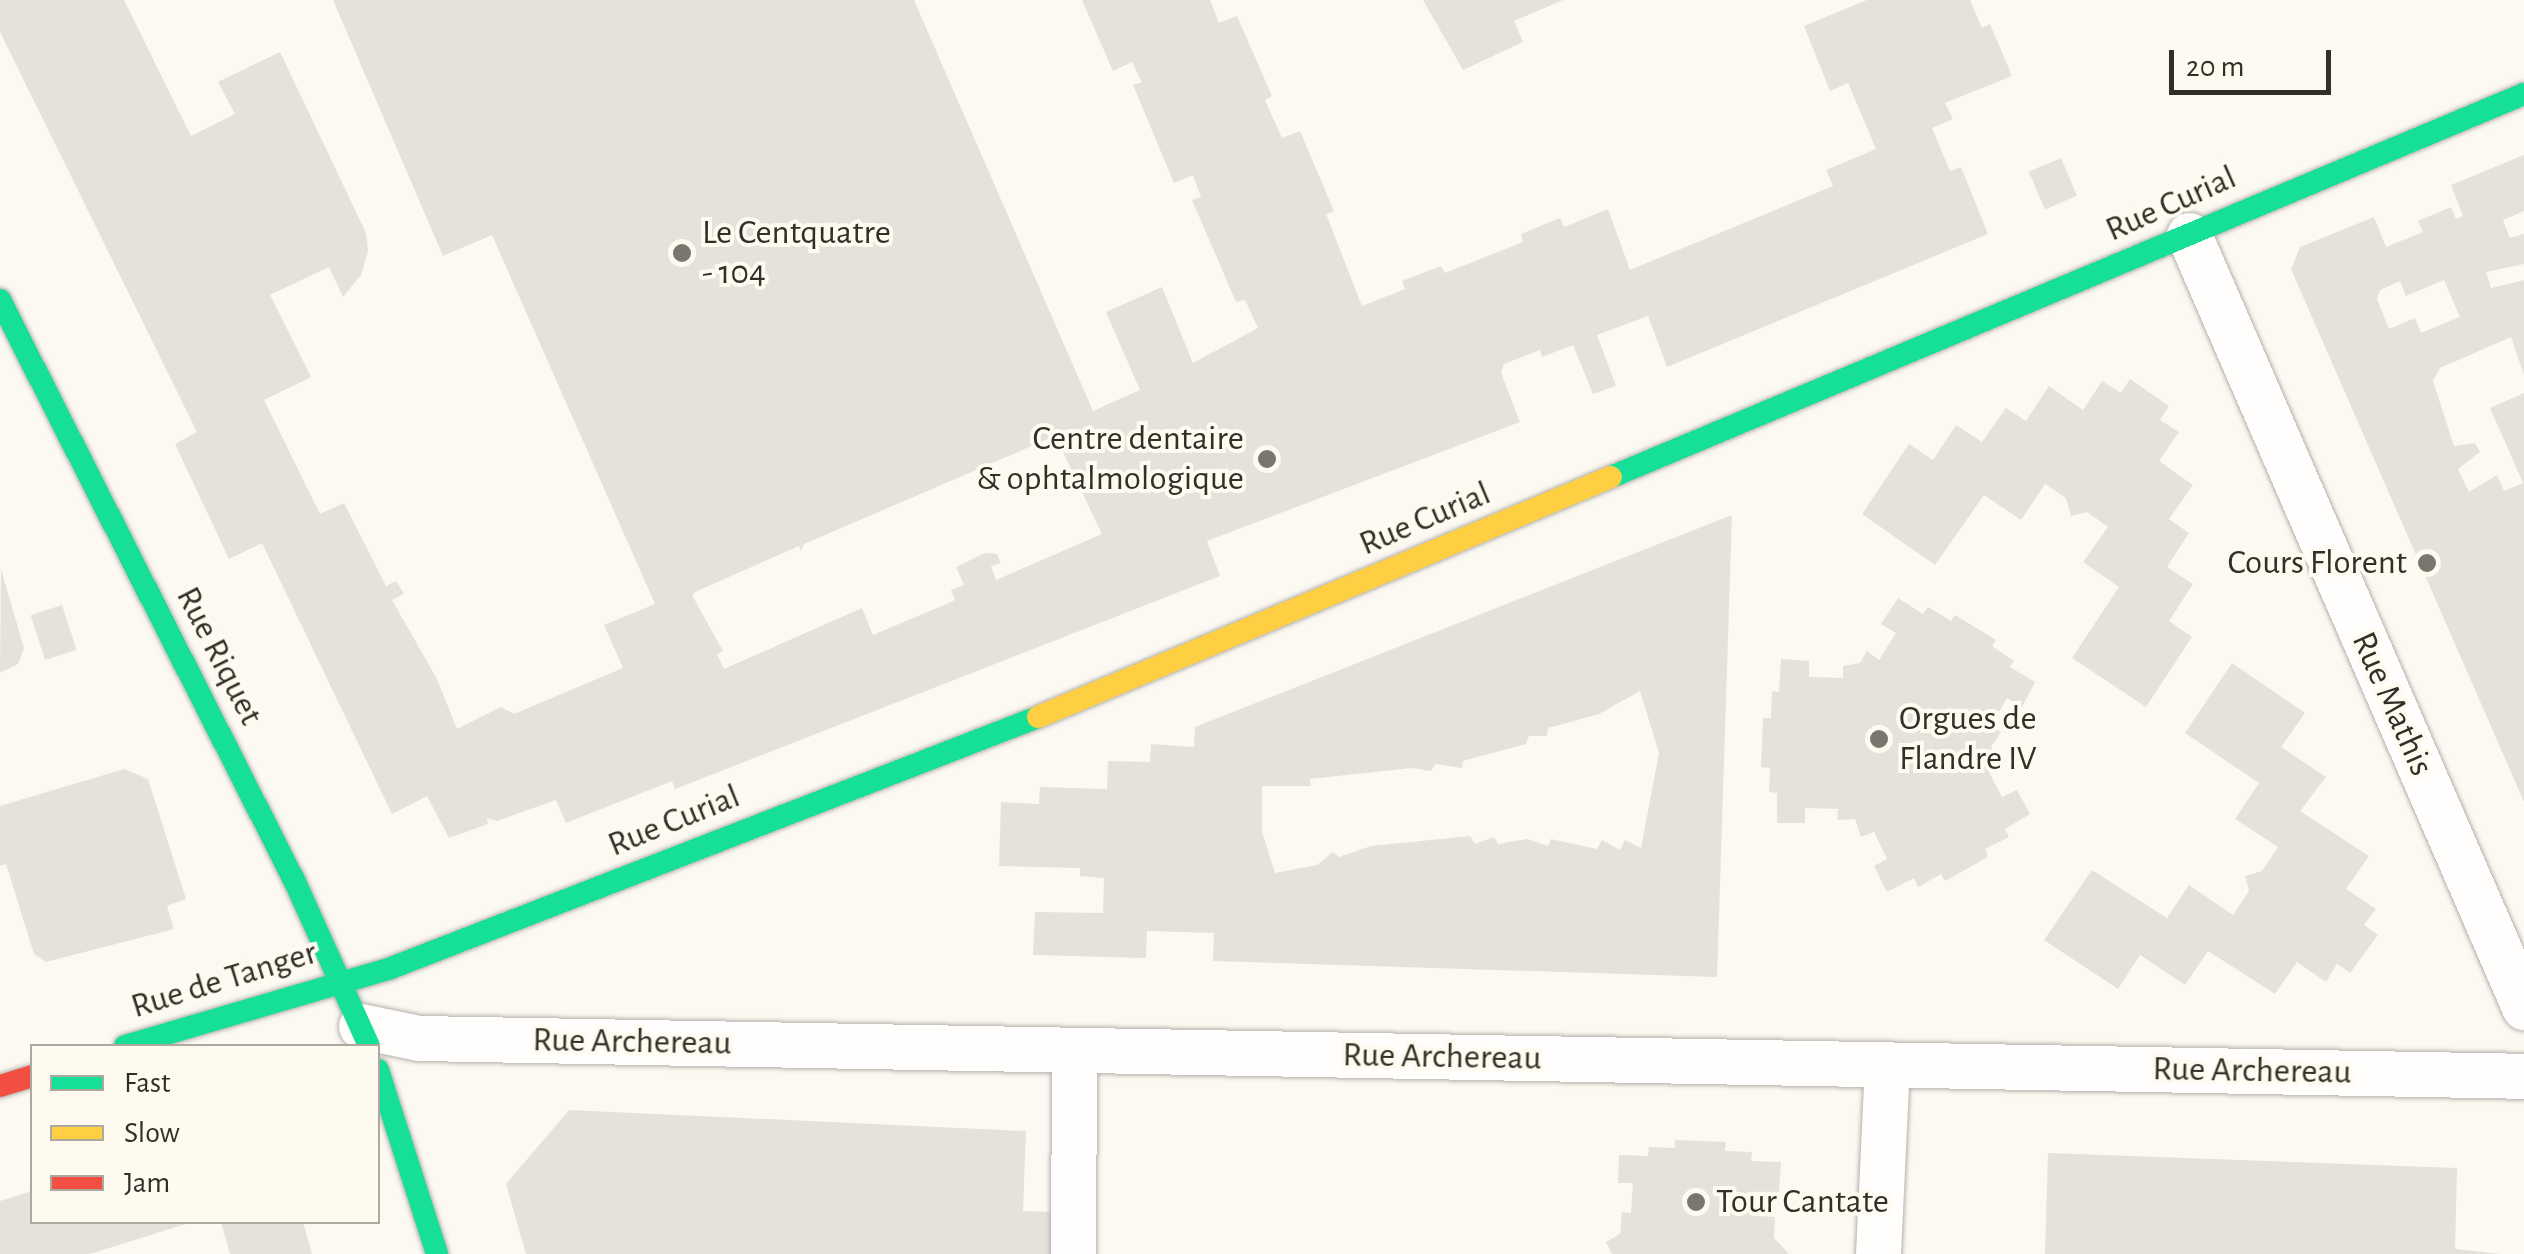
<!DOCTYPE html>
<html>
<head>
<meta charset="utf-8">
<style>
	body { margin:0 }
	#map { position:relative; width:2524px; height:1254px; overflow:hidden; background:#fcf9f2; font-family:"Alegreya Sans",sans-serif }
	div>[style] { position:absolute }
	.building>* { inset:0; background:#e5e2db; transform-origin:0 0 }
	.roads { filter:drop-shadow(0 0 2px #b4b2ac) drop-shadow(0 0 2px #b4b2ac) }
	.street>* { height:45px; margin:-22.5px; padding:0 22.5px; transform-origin:22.5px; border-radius:22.5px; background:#fffefd }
	.fast>* { height:22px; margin:-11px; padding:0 11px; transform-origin:11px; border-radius:11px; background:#16e098 }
	.slow>* { height:22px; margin:-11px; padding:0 11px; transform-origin:11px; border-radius:11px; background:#ffcf43 }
	.jam>* { height:22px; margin:-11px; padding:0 11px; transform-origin:11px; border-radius:11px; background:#f24e42 }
	.dots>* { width:28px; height:28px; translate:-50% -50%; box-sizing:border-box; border:5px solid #fffaef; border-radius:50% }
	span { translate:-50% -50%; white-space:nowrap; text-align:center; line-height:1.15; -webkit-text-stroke:8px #fffaef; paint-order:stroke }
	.street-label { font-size:35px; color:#322f28 }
	.poi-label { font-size:35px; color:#322f28 }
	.left { translate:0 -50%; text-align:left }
	.right { translate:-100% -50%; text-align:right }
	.legend { position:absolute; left:30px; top:1044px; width:350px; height:180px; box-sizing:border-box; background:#fffaef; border:2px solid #ada99f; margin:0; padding:12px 18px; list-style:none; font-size:30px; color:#322f28 }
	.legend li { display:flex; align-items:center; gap:20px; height:50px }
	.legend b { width:50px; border:2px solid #ada99f }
	.scale { position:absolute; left:2169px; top:50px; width:162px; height:45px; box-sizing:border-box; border:5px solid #322f28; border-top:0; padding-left:12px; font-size:30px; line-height:35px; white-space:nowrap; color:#322f28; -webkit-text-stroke:8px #fffaef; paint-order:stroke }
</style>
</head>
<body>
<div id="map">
	<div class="building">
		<i style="clip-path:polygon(evenodd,0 0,124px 0,191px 136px,235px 114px,218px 82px,280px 52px,366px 233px,368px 251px,361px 275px,343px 297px,329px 267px,270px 295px,311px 377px,264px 400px,320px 514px,344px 503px,386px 586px,396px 581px,404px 594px,392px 600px,437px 679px,457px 729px,501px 707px,514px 714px,623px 668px,604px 625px,655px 604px,492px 235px,443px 256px,333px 0,914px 0,1093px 411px,1140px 390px,1106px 312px,1162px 287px,1193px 363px,1258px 328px,1245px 300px,1236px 302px,1192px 200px,1201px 197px,1193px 175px,1174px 183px,1133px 85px,1142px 82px,1132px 62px,1113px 71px,1082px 0,1210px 0,1219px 23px,1237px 16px,1272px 96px,1265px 100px,1282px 138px,1300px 131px,1334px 211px,1326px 214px,1362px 306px,1405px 289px,1402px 281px,1441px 266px,1445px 273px,1523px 242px,1521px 234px,1560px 218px,1564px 227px,1608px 209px,1630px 270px,1833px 186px,1826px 170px,1876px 149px,1848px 83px,1830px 91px,1804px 26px,1867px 0,1970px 0,1982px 28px,1990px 24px,2012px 76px,1945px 103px,1953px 119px,1932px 128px,1950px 171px,1961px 167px,1988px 234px,1667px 367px,1648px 316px,1597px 335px,1616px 386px,1593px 394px,1573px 345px,1542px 357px,1540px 350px,1504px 364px,1501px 373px,1520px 422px,1207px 541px,1220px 576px,675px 789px,672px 781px,566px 823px,556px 800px,497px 821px,487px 818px,488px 824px,449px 838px,427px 796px,392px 814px,262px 543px,229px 559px,175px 444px,197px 432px,0 32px,0 0,1062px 433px,1067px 447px,1062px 450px,1102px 534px,996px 580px,991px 566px,1001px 563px,997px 554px,985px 553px,956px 567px,964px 585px,951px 590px,955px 600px,944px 605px,873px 635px,862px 608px,724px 669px,717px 654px,723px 651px,692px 595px,697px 591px,799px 546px,801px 551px,804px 544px,1062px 433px)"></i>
		<i style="clip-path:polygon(1423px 0,1563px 0,1514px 21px,1523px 42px,1463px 70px)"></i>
		<i style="clip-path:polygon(evenodd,2524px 155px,2524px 211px,2503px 220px,2510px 238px,2524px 234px,2524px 264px,2486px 272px,2491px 288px,2524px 280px,2524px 375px,2511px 337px,2440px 368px,2433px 381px,2454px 446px,2475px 443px,2480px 452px,2458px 469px,2469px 492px,2497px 475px,2504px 491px,2523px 483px,2490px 408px,2524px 393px,2524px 802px,2291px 269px,2300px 247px,2374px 217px,2386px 247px,2423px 232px,2418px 221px,2451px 207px,2456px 219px,2463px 216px,2451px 185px,2524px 155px,2444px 280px,2460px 317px,2421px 333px,2415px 318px,2389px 329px,2377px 299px,2380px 290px,2400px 281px,2406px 296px,2444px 280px)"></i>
		<i style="left:2061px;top:158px;width:41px;height:35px;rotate:67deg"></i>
		<i style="clip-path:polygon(2130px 379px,2169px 406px,2160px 420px,2179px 432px,2159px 461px,2193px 485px,2169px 519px,2189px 533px,2167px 567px,2193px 584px,2169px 621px,2192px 637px,2146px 707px,2072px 658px,2119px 587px,2083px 562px,2108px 527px,2087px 512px,2071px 516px,2066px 498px,2045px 484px,2021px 520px,1984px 495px,1935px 565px,1862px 514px,1909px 444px,1933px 460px,1956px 425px,1982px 442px,2006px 408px,2026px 421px,2049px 386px,2083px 410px,2102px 381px,2121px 393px)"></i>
		<i style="clip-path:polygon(evenodd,1732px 515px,1717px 977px,1213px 961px,1214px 933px,1147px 931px,1146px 958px,1033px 955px,1035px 912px,1103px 913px,1104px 878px,1080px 876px,1080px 868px,999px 866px,1001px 802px,1039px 804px,1040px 787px,1107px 789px,1108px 761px,1150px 762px,1151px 744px,1194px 747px,1195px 727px,1732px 515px,1640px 691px,1659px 753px,1641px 848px,1625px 840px,1620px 850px,1602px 840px,1597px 849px,1551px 839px,1548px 846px,1527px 839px,1498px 844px,1494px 837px,1475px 844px,1470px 836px,1371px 846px,1339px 857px,1333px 852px,1317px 865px,1275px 873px,1262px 832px,1262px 786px,1311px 786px,1310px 779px,1411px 768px,1431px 771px,1435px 764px,1462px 768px,1463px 761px,1526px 744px,1529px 736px,1547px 736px,1548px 728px,1599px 714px,1640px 691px)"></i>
		<i style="clip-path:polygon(1px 569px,24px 648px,18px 664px,0 673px)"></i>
		<i style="clip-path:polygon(1898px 598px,1923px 614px,1928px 607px,1951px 621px,1955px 615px,1996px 640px,1992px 646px,2014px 661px,2010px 667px,2035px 682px,2022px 707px,2007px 698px,1991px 726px,2001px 732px,1991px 747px,1999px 763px,1987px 768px,2002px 797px,2017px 790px,2030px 814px,2005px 829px,2009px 837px,1985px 849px,1988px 857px,1945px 881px,1941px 874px,1918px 887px,1914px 878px,1887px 892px,1874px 866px,1887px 859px,1874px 832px,1861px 837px,1855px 819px,1837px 820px,1838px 809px,1805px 808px,1805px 823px,1777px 823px,1777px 793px,1769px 792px,1770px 768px,1761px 767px,1763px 718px,1771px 718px,1772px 691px,1779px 692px,1781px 659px,1809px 661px,1809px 677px,1843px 678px,1843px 666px,1860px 663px,1867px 651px,1879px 660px,1896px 633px,1881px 624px)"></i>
		<i style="left:62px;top:605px;width:47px;height:33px;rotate:72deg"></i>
		<i style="clip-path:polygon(2232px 663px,2305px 713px,2281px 747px,2326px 777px,2300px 811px,2369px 856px,2346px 889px,2376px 909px,2364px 925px,2378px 935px,2350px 973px,2337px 964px,2326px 982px,2297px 962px,2275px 994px,2208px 951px,2185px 985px,2140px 955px,2118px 989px,2044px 940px,2092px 870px,2167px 918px,2189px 885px,2233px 915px,2249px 891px,2245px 876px,2262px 871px,2278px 847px,2235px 819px,2259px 783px,2185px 733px)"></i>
		<i style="clip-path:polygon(124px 769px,148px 779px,186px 899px,167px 906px,174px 929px,46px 962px,34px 954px,6px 864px,0 866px,0 806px)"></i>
		<i style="clip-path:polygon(569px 1110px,1026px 1131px,1023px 1211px,1054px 1212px,1051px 1254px,526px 1254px,506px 1184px)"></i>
		<i style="clip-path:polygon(1675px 1140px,1726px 1142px,1725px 1151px,1752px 1152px,1751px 1161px,1781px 1162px,1779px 1192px,1760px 1192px,1759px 1216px,1775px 1217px,1774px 1238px,1789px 1254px,1612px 1254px,1606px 1242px,1620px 1234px,1622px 1212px,1631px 1213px,1633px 1183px,1618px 1183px,1619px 1155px,1648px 1156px,1649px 1147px,1675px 1148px)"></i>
		<i style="clip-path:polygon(2048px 1153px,2457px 1168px,2455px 1249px,2501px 1254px,2045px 1254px)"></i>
		<i style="clip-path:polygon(32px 1191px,32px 1222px,192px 1222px,90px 1254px,0 1254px,0 1201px)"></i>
		<i style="clip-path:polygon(221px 1222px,303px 1222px,312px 1254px,230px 1254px)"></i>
	</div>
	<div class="roads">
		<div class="street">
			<i style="left:2189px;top:235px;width:842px;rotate:66.54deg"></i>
			<i style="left:361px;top:1026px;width:59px;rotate:11.7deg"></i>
			<i style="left:419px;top:1038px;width:2105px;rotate:1.03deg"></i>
			<i style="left:1073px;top:1254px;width:204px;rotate:-89.7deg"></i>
			<i style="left:1878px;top:1254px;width:190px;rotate:-87.3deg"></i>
		</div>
		<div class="fast">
			<i style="left:0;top:300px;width:652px;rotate:63.12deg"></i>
			<i style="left:295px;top:882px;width:180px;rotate:65.7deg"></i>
			<i style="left:1611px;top:477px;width:990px;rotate:-22.76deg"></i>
			<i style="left:125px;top:1046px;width:277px;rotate:-16.3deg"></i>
			<i style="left:391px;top:968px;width:694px;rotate:-21.2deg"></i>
			<i style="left:378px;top:1070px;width:193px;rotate:72.2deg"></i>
		</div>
		<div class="slow">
			<i style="left:1038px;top:717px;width:621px;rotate:-22.73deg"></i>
		</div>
		<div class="jam">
			<i style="left:0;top:1086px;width:34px;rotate:-17deg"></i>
		</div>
	</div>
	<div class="dots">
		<i style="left:682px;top:253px;background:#79766f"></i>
		<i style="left:1267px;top:459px;background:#79766f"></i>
		<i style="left:2427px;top:563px;background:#79766f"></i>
		<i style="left:1879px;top:739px;background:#79766f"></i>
		<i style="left:1696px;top:1202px;background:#79766f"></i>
	</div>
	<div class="street-label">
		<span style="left:2171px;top:204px;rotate:-24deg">Rue Curial</span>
		<span style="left:1425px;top:519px;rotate:-23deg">Rue Curial</span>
		<span style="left:219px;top:656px;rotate:63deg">Rue Riquet</span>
		<span style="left:2392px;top:704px;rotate:66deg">Rue Mathis</span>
		<span style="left:674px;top:821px;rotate:-22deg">Rue Curial</span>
		<span style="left:224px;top:980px;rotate:-17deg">Rue de Tanger</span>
		<span style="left:632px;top:1042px;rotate:1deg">Rue Archereau</span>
		<span style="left:1442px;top:1057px;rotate:1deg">Rue Archereau</span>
		<span style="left:2252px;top:1071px;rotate:1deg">Rue Archereau</span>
	</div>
	<div class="poi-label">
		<span class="left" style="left:702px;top:253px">Le Centquatre<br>- 104</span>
		<span class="right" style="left:1244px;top:459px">Centre dentaire<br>&amp; ophtalmologique</span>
		<span class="right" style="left:2407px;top:563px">Cours Florent</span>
		<span class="left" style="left:1899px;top:739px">Orgues de<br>Flandre IV</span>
		<span class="left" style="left:1716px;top:1202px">Tour Cantate</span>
	</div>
	<ul class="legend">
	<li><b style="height:12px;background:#16e098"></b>Fast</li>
	<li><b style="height:12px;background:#ffcf43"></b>Slow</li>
	<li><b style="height:12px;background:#f24e42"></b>Jam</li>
	</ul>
	<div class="scale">20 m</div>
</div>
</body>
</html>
